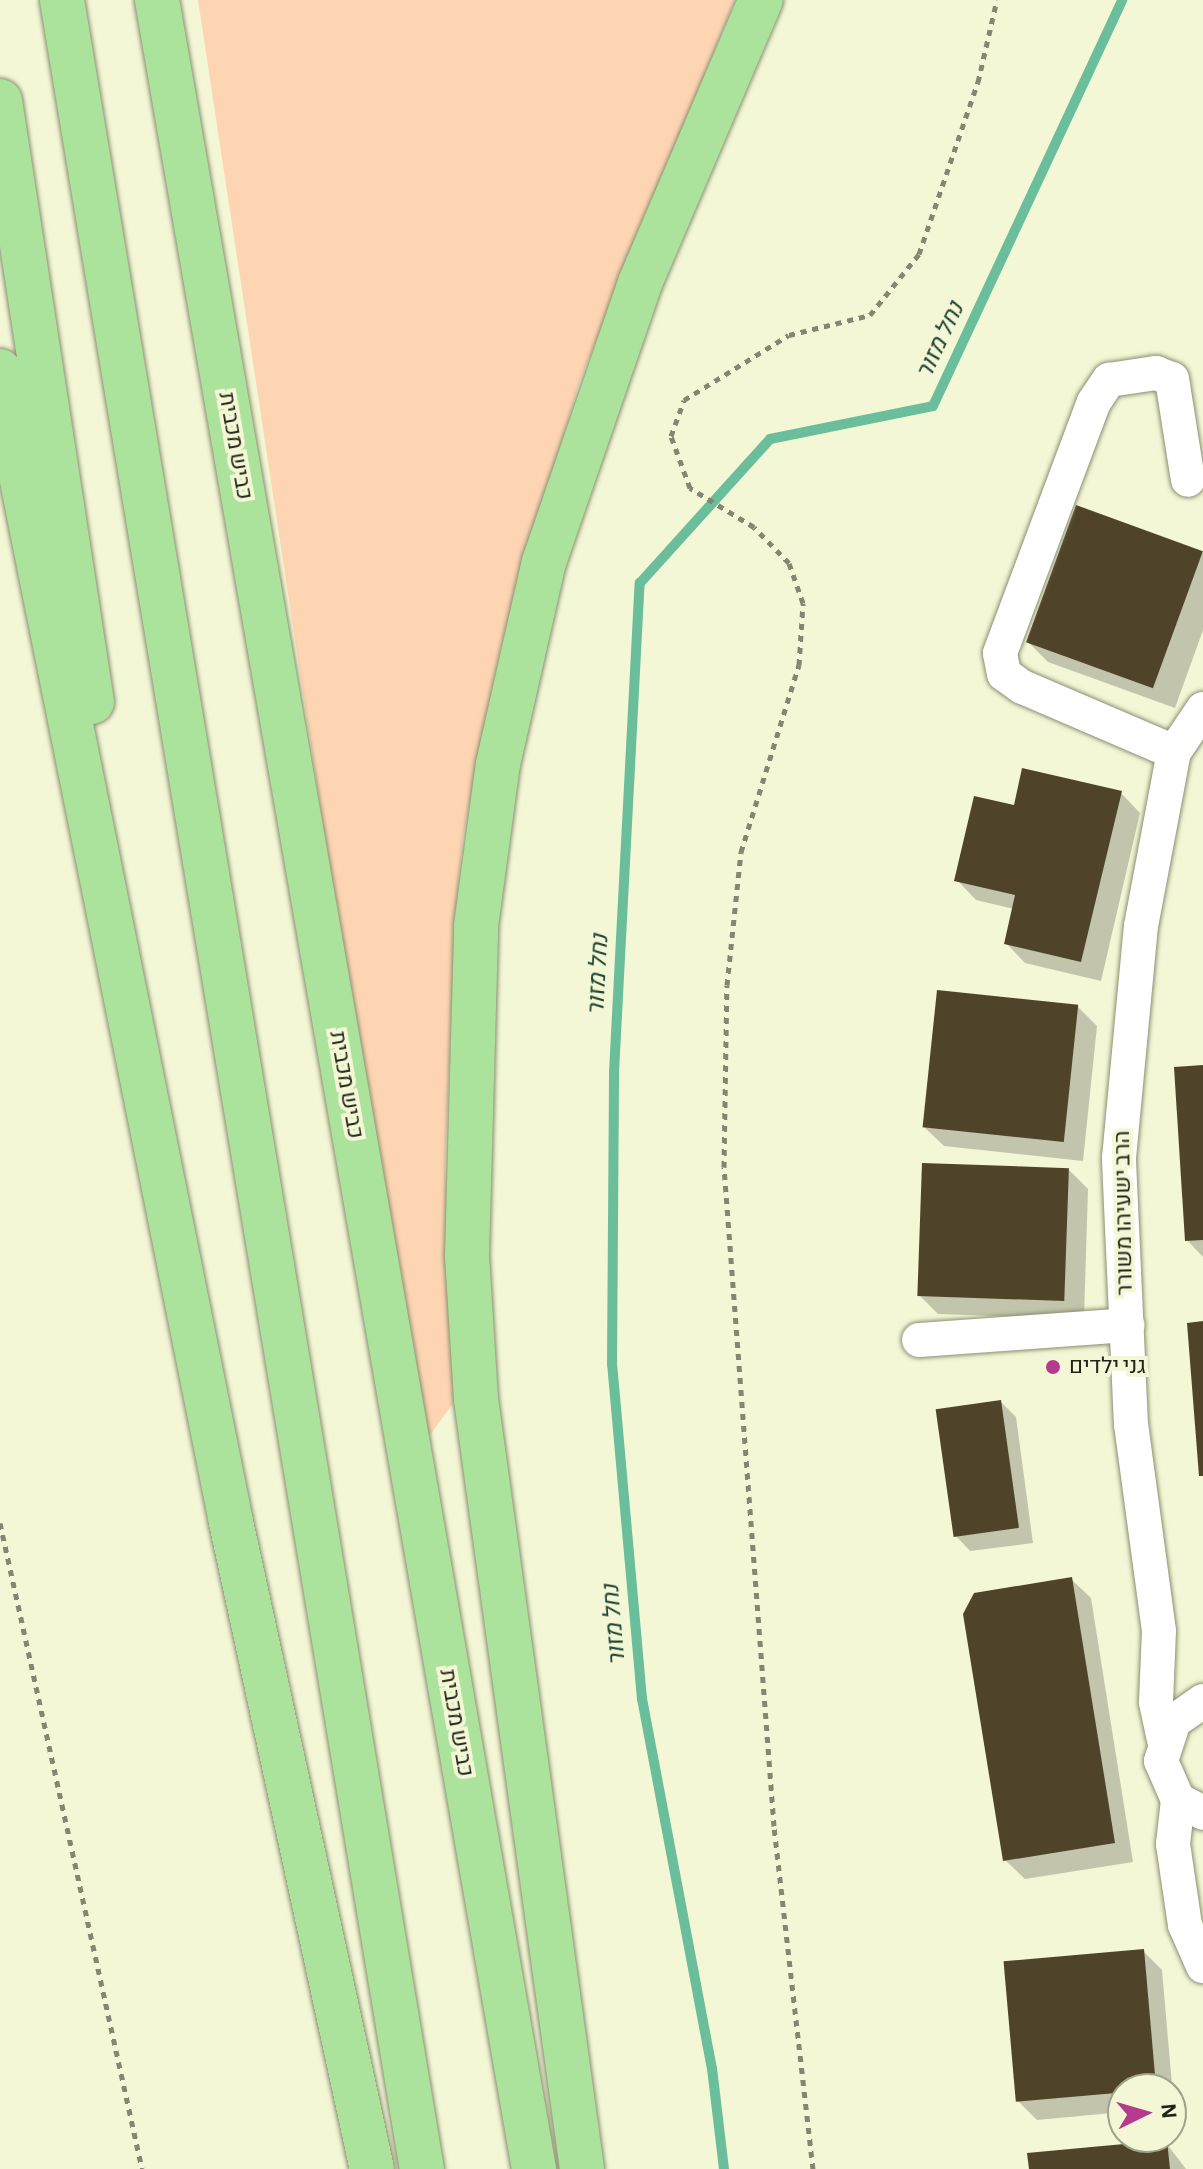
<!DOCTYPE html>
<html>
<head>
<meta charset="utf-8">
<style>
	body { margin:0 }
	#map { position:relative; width:1203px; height:2169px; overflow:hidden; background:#f3f7d6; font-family:"Alegreya Sans",Heebo,sans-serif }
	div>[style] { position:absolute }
	.green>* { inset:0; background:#fed5b3 }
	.shadow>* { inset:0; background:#0003 }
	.stream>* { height:10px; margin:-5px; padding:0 5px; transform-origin:5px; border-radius:5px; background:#6bbe9b }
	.building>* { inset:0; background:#4f442a; transform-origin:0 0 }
	.path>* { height:5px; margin-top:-2.5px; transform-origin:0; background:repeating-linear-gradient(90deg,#838670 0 6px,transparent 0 12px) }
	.roads { filter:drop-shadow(0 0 2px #8b8f71) drop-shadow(0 0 2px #8b8f71) }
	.minor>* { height:34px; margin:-17px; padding:0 17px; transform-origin:17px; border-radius:17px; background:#fff }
	.highway>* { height:44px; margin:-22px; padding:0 22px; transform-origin:22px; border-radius:22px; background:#abe29c }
	.dots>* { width:22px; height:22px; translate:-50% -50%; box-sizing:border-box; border:4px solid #f3f7d6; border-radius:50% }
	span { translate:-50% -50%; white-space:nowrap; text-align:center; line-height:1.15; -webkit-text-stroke:8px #f3f7d6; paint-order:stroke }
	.street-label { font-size:22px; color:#212317 }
	.poi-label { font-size:22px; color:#212317 }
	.left { translate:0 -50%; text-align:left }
	.water-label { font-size:24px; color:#1e4334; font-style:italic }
	.north { position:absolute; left:1107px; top:2073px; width:80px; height:80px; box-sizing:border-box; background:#f3f7d6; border:2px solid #9fa28a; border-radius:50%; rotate:85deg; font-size:22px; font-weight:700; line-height:32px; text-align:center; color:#212317 }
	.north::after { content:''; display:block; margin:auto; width:28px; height:36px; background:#b53b8e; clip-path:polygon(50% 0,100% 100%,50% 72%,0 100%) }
</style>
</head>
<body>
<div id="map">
	<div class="green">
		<i style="clip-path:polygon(198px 0,735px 0,580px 380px,501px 647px,463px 837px,455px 924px,445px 1165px,455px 1401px,418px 1451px)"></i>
	</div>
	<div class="shadow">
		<i style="clip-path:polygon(1077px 508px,1203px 553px,1203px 630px,1175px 708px,1048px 662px,1029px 643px)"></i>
		<i style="clip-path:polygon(1121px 793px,1140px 813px,1101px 981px,1025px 963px,1006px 943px,1014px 909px,976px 900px,957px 880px,1015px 808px)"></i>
		<i style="clip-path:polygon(1078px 1007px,1097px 1026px,1083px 1161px,944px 1146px,924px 1127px)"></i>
		<i style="clip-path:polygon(1203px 1067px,1203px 1257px,1187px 1240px)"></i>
		<i style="clip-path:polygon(1068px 1169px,1088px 1189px,1084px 1319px,938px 1314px,919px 1295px)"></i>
		<i style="clip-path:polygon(1001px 1402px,1016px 1417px,1033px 1543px,970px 1551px,956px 1536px)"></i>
		<i style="clip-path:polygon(1071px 1579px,1091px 1598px,1133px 1862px,1025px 1879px,1005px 1860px)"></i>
		<i style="clip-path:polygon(1143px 1951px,1162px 1970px,1174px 2108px,1171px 2089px,1123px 2089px,1123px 2112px,1037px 2120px,1018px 2101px)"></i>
		<i style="clip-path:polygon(1166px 2143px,1186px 2169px,1031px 2169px)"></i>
	</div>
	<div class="stream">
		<i style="left:724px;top:2169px;width:101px;rotate:-96.8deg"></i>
		<i style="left:712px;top:2069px;width:377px;rotate:-100.7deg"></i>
		<i style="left:642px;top:1699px;width:335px;rotate:-95.1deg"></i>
		<i style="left:612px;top:1365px;width:293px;rotate:-89.6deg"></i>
		<i style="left:614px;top:1072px;width:490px;rotate:-87deg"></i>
		<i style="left:640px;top:583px;width:194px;rotate:-47.9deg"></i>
		<i style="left:770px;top:439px;width:166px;rotate:-11.4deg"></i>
		<i style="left:933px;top:406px;width:448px;rotate:-65deg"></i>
	</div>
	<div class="building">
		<i style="left:1076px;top:505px;width:135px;height:146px;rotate:20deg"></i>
		<i style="clip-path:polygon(1022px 768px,1122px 791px,1081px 962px,1004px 944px,1015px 895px,954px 881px,974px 796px,1014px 805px)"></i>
		<i style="left:937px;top:990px;width:142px;height:138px;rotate:6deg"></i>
		<i style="clip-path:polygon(1203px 1065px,1203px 1240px,1185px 1241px,1174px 1067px)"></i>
		<i style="left:922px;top:1163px;width:147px;height:133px;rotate:2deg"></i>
		<i style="clip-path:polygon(1203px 1321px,1203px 1476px,1199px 1476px,1187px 1323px)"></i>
		<i style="left:1001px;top:1400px;width:129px;height:66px;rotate:82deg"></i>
		<i style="clip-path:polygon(1072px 1577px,1115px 1843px,1003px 1861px,963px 1614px,974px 1593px)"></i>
		<i style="left:1144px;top:1949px;width:141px;height:141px;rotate:85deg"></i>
		<i style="clip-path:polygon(1167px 2140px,1170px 2169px,1029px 2169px,1027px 2153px)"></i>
	</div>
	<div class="path">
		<i style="left:0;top:1523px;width:661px;rotate:77.6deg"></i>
		<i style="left:813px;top:2169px;width:345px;rotate:-96.5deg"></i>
		<i style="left:774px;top:1826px;width:661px;rotate:-94.34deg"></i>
		<i style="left:724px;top:1167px;width:182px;rotate:-89.1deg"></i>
		<i style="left:727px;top:985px;width:134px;rotate:-84deg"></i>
		<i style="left:741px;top:852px;width:196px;rotate:-72.8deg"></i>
		<i style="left:799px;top:665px;width:62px;rotate:-86.3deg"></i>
		<i style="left:803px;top:603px;width:42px;rotate:-109.3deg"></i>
		<i style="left:789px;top:563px;width:50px;rotate:-134.2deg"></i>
		<i style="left:754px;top:527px;width:75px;rotate:-148.6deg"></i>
		<i style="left:690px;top:488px;width:55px;rotate:-110.1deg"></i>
		<i style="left:671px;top:436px;width:38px;rotate:-70deg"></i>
		<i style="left:684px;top:400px;width:123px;rotate:-31.8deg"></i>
		<i style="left:789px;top:335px;width:83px;rotate:-13.9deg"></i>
		<i style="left:870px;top:315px;width:78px;rotate:-51.2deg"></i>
		<i style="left:919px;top:254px;width:182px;rotate:-71.1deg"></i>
		<i style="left:978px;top:82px;width:84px;rotate:-77deg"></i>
	</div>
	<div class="roads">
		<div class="minor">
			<i style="left:1174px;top:752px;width:165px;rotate:-156.8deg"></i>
			<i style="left:1022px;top:687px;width:22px;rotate:-144deg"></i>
			<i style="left:1004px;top:674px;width:21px;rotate:-101deg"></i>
			<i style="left:1000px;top:653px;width:268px;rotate:-69.5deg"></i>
			<i style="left:1094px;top:402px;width:27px;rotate:-56deg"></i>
			<i style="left:1109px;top:380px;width:48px;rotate:-8.5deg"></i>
			<i style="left:1156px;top:373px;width:17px;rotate:21deg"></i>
			<i style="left:1172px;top:379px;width:102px;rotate:81deg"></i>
			<i style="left:919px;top:1340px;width:209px;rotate:-4.1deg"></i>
			<i style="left:1203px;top:1701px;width:35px;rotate:145deg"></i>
			<i style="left:1174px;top:1721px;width:42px;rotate:108deg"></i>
			<i style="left:1161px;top:1761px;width:43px;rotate:66.4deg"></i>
			<i style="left:1178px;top:1800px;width:28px;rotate:27deg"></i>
			<i style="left:1164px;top:1740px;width:39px;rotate:-102deg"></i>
			<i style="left:1156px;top:1702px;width:71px;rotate:-87.6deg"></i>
			<i style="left:1159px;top:1631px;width:208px;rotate:-97.7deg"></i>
			<i style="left:1131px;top:1425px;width:267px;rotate:-92.6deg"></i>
			<i style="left:1119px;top:1158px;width:233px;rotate:-84.6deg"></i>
			<i style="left:1141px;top:926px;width:177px;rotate:-79.3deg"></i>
			<i style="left:1174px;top:752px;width:52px;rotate:-56deg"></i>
			<i style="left:1178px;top:1800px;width:44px;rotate:96.5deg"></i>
			<i style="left:1173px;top:1844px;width:82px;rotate:81.6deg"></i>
			<i style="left:1185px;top:1925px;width:45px;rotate:66.3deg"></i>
		</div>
		<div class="highway">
			<i style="left:62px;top:0;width:2199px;rotate:80.58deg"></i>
			<i style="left:157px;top:0;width:2202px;rotate:80.14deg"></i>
			<i style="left:0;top:101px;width:608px;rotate:81.3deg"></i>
			<i style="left:0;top:371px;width:1174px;rotate:78.65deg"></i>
			<i style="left:231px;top:1522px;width:662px;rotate:77.71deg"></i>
			<i style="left:582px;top:2169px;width:777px;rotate:-97.84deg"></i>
			<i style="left:476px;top:1399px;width:143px;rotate:-93.6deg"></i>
			<i style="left:467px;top:1256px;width:330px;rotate:-88.4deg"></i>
			<i style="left:476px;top:926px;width:163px;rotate:-82.3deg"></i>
			<i style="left:498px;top:764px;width:207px;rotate:-77.2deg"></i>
			<i style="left:544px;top:562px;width:295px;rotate:-71deg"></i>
			<i style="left:640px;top:283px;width:308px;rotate:-66.9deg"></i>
		</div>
	</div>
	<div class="dots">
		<i style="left:1053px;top:1367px;background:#b53b8e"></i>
	</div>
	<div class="street-label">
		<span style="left:235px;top:446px;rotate:80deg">כביש מכבית</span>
		<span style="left:346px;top:1085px;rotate:80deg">כביש מכבית</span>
		<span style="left:1124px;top:1213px;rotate:-91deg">הרב ישעיהו משורר</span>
		<span style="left:456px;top:1723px;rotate:80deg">כביש מכבית</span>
	</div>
	<div class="poi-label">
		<span class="left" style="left:1069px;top:1367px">גני ילדים</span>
	</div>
	<div class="water-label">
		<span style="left:941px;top:341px;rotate:-65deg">נחל מזור</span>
		<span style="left:599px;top:975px;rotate:-87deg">נחל מזור</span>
		<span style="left:615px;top:1625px;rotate:-95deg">נחל מזור</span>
	</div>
	<div class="north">N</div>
</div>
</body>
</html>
